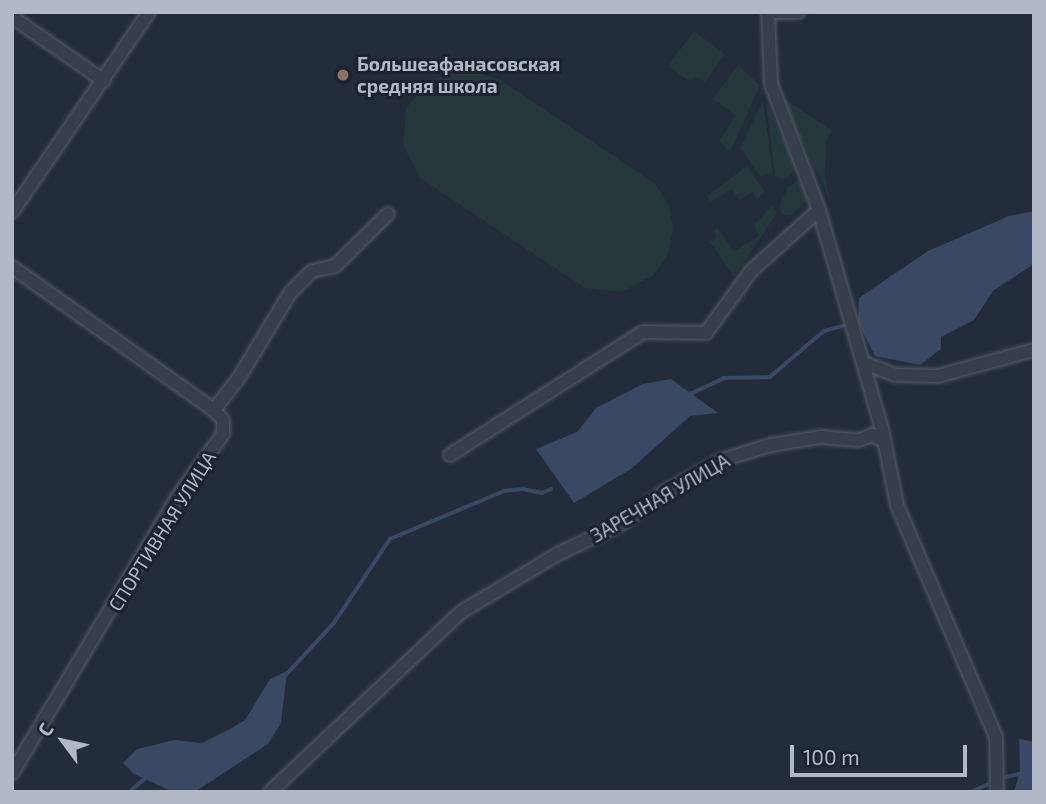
<!DOCTYPE html>
<html>
<head>
<meta charset="utf-8">
<style>
	body { margin:0 }
	#map { position:relative; width:1046px; height:804px; overflow:hidden; background:#232c3a; font-family:"Exo 2",sans-serif }
	div>[style] { position:absolute }
	.green>* { inset:0; background:#25383b }
	.water>* { inset:0; background:#394863 }
	.stream>* { height:3.5px; margin:-1.75px; padding:0 1.75px; transform-origin:1.75px; border-radius:1.75px; background:#394863 }
	.roads { filter:drop-shadow(0 0 2px #555c68) drop-shadow(0 0 2px #555c68) }
	.street>* { height:12px; margin:-6px; padding:0 6px; transform-origin:6px; border-radius:6px; background:#373e4b }
	.dots>* { width:19px; height:19px; translate:-50% -50%; box-sizing:border-box; border:4px solid #1c232f; border-radius:50% }
	span { translate:-50% -50%; white-space:nowrap; text-align:center; line-height:1.15; -webkit-text-stroke:6px #1c232f; paint-order:stroke }
	.poi-label { font-size:19px; color:#b2b9c6; font-weight:700 }
	.left { translate:0 -50%; text-align:left }
	.street-label { font-size:19px; color:#b2b9c6 }
	.frame { position:absolute; inset:0; border:14px solid #b2b9c6; pointer-events:none }
	.north { position:absolute; left:28px; top:706px; width:70px; height:70px; -webkit-text-stroke:5px #1c232f; paint-order:stroke; rotate:303deg; font-size:19px; font-weight:700; line-height:28px; text-align:center; color:#b2b9c6 }
	.north::after { content:''; display:block; margin:auto; width:24px; height:32px; background:#b2b9c6; clip-path:polygon(50% 0,100% 100%,50% 72%,0 100%) }
	.scale { position:absolute; left:790px; top:745px; width:177px; height:32px; box-sizing:border-box; border:4px solid #b2b9c6; border-top:0; padding-left:9px; font-size:21px; line-height:24px; white-space:nowrap; color:#b2b9c6; -webkit-text-stroke:5px #1c232f; paint-order:stroke }
</style>
</head>
<body>
<div id="map">
	<div class="green">
		<i style="clip-path:polygon(694px 31px,725px 54px,705px 82px,695px 76px,690px 81px,668px 66px)"></i>
		<i style="clip-path:polygon(738px 65px,760px 85px,730px 152px,719px 141px,736px 115px,713px 99px)"></i>
		<i style="clip-path:polygon(465px 69px,501px 80px,655px 184px,669px 205px,673px 229px,668px 254px,654px 275px,622px 292px,585px 288px,420px 178px,403px 145px,406px 108px,430px 80px)"></i>
		<i style="clip-path:polygon(781px 97px,832px 130px,826px 141px,825px 175px,830px 200px)"></i>
		<i style="clip-path:polygon(763px 100px,773px 173px,761px 177px,740px 148px)"></i>
		<i style="clip-path:polygon(766px 101px,796px 168px,786px 179px,775px 177px)"></i>
		<i style="clip-path:polygon(747px 166px,765px 192px,757px 199px,752px 192px,740px 200px,732px 189px,710px 202px,707px 196px)"></i>
		<i style="clip-path:polygon(799px 180px,809px 198px,792px 215px,782px 214px,779px 206px,788px 187px)"></i>
		<i style="clip-path:polygon(772px 206px,777px 213px,734px 277px,710px 242px,716px 238px,714px 231px,718px 227px,734px 252px,759px 236px,754px 225px)"></i>
	</div>
	<div class="water">
		<i style="clip-path:polygon(1034px 211px,1034px 264px,993px 291px,974px 320px,941px 337px,941px 349px,920px 365px,875px 356px,858px 322px,859px 298px,928px 251px,1009px 216px)"></i>
		<i style="clip-path:polygon(671px 379px,718px 413px,690px 416px,631px 469px,574px 503px,536px 449px,577px 432px,596px 408px,643px 384px)"></i>
		<i style="clip-path:polygon(287px 671px,281px 723px,268px 744px,196px 791px,173px 792px,134px 774px,123px 763px,137px 749px,175px 740px,202px 743px,230px 729px,245px 720px,270px 679px)"></i>
		<i style="clip-path:polygon(1019px 739px,1034px 742px,1034px 792px,1014px 792px,1020px 771px)"></i>
	</div>
	<div class="stream">
		<i style="left:688px;top:395px;width:40px;rotate:-25deg"></i>
		<i style="left:724px;top:378px;width:46px;rotate:-1.2deg"></i>
		<i style="left:770px;top:377px;width:71px;rotate:-40.4deg"></i>
		<i style="left:824px;top:331px;width:20px;rotate:-15deg"></i>
		<i style="left:286px;top:675px;width:71px;rotate:-47.3deg"></i>
		<i style="left:334px;top:623px;width:101px;rotate:-56.3deg"></i>
		<i style="left:390px;top:539px;width:124px;rotate:-22.8deg"></i>
		<i style="left:504px;top:491px;width:19px;rotate:-6deg"></i>
		<i style="left:523px;top:489px;width:19px;rotate:12deg"></i>
		<i style="left:542px;top:493px;width:10px;rotate:-24deg"></i>
		<i style="left:1006px;top:777px;width:17px;rotate:-13deg"></i>
		<i style="left:129px;top:792px;width:23px;rotate:-40deg"></i>
		<i style="left:971px;top:792px;width:17px;rotate:-24deg"></i>
	</div>
	<div class="roads">
		<div class="street">
			<i style="left:768px;top:12px;width:72px;rotate:87.6deg"></i>
			<i style="left:771px;top:84px;width:135px;rotate:69.1deg"></i>
			<i style="left:819px;top:210px;width:228px;rotate:74deg"></i>
			<i style="left:882px;top:429px;width:77px;rotate:78.8deg"></i>
			<i style="left:897px;top:505px;width:252px;rotate:66.9deg"></i>
			<i style="left:996px;top:737px;width:55px;rotate:89deg"></i>
			<i style="left:777px;top:12px;width:21px"></i>
			<i style="left:12px;top:17px;width:112px;rotate:34.8deg"></i>
			<i style="left:12px;top:212px;width:242px;rotate:-55.6deg"></i>
			<i style="left:12px;top:267px;width:247px;rotate:35.3deg"></i>
			<i style="left:214px;top:410px;width:13px;rotate:48deg"></i>
			<i style="left:223px;top:420px;width:14px;rotate:90deg"></i>
			<i style="left:223px;top:434px;width:77px;rotate:126deg"></i>
			<i style="left:178px;top:496px;width:323px;rotate:120.9deg"></i>
			<i style="left:864px;top:363px;width:34px;rotate:21deg"></i>
			<i style="left:896px;top:375px;width:42px;rotate:1.4deg"></i>
			<i style="left:938px;top:376px;width:99px;rotate:-15.2deg"></i>
			<i style="left:214px;top:410px;width:43px;rotate:-52.6deg"></i>
			<i style="left:240px;top:376px;width:97px;rotate:-58.9deg"></i>
			<i style="left:290px;top:293px;width:31px;rotate:-45deg"></i>
			<i style="left:312px;top:271px;width:24px;rotate:-12deg"></i>
			<i style="left:335px;top:266px;width:74px;rotate:-44.5deg"></i>
			<i style="left:450px;top:455px;width:229px;rotate:-32.5deg"></i>
			<i style="left:643px;top:332px;width:63px;rotate:0.9deg"></i>
			<i style="left:706px;top:333px;width:77px;rotate:-54deg"></i>
			<i style="left:751px;top:271px;width:91px;rotate:-41.9deg"></i>
			<i style="left:270px;top:792px;width:262px;rotate:-43.3deg"></i>
			<i style="left:461px;top:612px;width:113px;rotate:-30.9deg"></i>
			<i style="left:558px;top:554px;width:70px;rotate:-25.5deg"></i>
			<i style="left:621px;top:524px;width:56px;rotate:-36.3deg"></i>
			<i style="left:666px;top:491px;width:64px;rotate:-29deg"></i>
			<i style="left:722px;top:460px;width:51px;rotate:-17deg"></i>
			<i style="left:771px;top:445px;width:51px;rotate:-9.1deg"></i>
			<i style="left:821px;top:437px;width:38px;rotate:5deg"></i>
			<i style="left:859px;top:440px;width:14px;rotate:-21deg"></i>
			<i style="left:872px;top:435px;width:11px;rotate:27deg"></i>
		</div>
	</div>
	<div class="dots">
		<i style="left:343px;top:75px;background:#8d6e63"></i>
	</div>
	<div class="poi-label">
		<span class="left" style="left:357px;top:75px">Большеафанасовская<br>средняя школа</span>
	</div>
	<div class="street-label">
		<span style="left:660px;top:498px;rotate:-30deg">ЗАРЕЧНАЯ УЛИЦА</span>
		<span style="left:162px;top:531px;rotate:-58deg">СПОРТИВНАЯ УЛИЦА</span>
	</div>
	<div class="frame"></div>
	<div class="north">С</div>
	<div class="scale">100 m</div>
</div>
</body>
</html>
